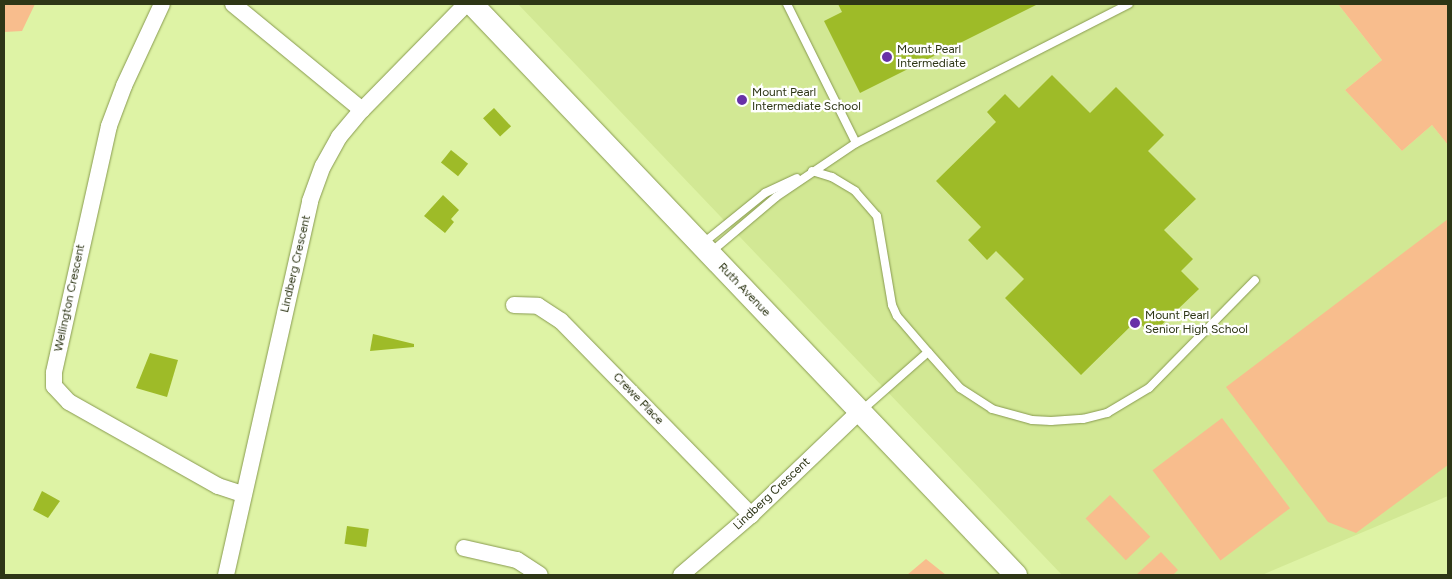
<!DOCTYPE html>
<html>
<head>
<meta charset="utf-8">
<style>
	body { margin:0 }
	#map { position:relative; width:1452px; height:579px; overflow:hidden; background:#def3a5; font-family:Figtree,sans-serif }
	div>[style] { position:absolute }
	.built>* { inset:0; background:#d2e894 }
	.green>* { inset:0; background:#f8bd8d; transform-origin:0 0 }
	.building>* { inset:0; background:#9ebb28; transform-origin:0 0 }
	.roads { filter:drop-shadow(0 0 1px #889a50) drop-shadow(0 0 1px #889a50) }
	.lane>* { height:8px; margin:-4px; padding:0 4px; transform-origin:4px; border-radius:4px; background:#fff }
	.street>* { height:16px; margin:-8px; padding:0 8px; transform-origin:8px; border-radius:8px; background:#fff }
	.secondary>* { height:22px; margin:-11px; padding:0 11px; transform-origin:11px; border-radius:11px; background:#fff }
	.dots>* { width:14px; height:14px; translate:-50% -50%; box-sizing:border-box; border:2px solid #fff; border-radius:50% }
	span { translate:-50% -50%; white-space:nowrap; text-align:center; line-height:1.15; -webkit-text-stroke:4.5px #fff; paint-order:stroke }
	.poi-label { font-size:12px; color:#2e3616 }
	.left { translate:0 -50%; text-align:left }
	.street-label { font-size:12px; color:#2e3616 }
	.frame { position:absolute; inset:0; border:5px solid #2e3616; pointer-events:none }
</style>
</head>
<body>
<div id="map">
	<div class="built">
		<i style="clip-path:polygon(518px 4px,1338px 4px,1382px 60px,1345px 90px,1402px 151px,1432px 125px,1448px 145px,1448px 496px,1262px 575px,1062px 575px)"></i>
	</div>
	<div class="green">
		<i style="clip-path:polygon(4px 4px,35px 4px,22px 31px,4px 32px)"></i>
		<i style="clip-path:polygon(1338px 4px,1448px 4px,1448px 145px,1432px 125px,1402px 151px,1345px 90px,1382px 60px)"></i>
		<i style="clip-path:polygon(1448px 219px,1448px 465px,1356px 533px,1328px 522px,1226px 387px)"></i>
		<i style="left:1222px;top:418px;width:113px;height:87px;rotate:53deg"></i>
		<i style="left:1110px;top:495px;width:58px;height:34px;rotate:46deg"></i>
		<i style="clip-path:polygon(1161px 552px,1178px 570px,1173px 575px,1136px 575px)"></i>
		<i style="clip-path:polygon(926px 559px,946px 575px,907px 575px)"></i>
	</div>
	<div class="building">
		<i style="clip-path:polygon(838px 4px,1038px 4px,860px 93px,824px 21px,842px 12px)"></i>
		<i style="clip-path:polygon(1052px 75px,1090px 113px,1116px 87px,1164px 135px,1148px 151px,1196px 199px,1164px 230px,1193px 259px,1181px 271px,1199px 289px,1151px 335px,1137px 320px,1081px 375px,1005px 298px,1024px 279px,996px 251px,987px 260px,968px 240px,981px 227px,936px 181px,996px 122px,987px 112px,1005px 94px,1019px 108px)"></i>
		<i style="left:494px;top:108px;width:25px;height:15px;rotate:47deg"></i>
		<i style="left:451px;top:150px;width:22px;height:16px;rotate:39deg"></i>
		<i style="clip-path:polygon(443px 195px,459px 210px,451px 219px,454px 222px,445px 233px,424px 216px)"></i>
		<i style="clip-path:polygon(373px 334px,414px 344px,414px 347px,370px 351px)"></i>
		<i style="clip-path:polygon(150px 353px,178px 360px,167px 397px,136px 388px)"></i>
		<i style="clip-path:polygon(42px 491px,60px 501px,48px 518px,33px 510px)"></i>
		<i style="left:347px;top:526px;width:22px;height:18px;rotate:8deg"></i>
	</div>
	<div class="roads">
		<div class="lane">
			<i style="left:787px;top:4px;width:155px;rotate:63.6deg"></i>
			<i style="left:812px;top:171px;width:21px;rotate:17deg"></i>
			<i style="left:832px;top:177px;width:27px;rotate:31deg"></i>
			<i style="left:855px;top:191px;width:33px;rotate:49deg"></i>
			<i style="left:877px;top:216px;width:90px;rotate:80.4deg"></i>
			<i style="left:892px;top:305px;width:12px;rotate:66deg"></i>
			<i style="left:897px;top:316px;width:48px;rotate:49.3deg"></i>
			<i style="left:702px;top:244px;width:81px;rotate:-39deg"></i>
			<i style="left:765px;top:193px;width:35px;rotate:-25deg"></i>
			<i style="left:711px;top:252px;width:85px;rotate:-40.2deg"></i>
			<i style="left:776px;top:197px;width:97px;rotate:-34deg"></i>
			<i style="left:856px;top:143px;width:306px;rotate:-27deg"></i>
			<i style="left:861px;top:411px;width:89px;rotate:-41.4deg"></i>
			<i style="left:928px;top:352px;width:48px;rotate:48.4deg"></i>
			<i style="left:960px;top:388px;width:38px;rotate:33deg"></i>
			<i style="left:992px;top:409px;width:41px;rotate:15.4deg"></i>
			<i style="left:1032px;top:420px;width:19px;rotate:3deg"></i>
			<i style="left:1051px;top:421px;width:32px;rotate:-4deg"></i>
			<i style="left:1083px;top:419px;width:25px;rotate:-14deg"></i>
			<i style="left:1107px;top:413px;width:49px;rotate:-30.8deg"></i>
			<i style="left:1149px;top:388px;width:151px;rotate:-45.5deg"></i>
		</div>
		<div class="street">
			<i style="left:162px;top:4px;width:90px;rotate:114.9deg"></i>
			<i style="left:124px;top:86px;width:43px;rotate:110.6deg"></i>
			<i style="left:109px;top:126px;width:253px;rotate:102.6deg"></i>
			<i style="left:54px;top:373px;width:13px;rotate:90deg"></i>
			<i style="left:54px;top:386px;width:22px;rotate:47deg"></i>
			<i style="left:69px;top:402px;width:171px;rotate:29.4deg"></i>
			<i style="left:218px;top:486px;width:26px;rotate:18deg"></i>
			<i style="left:233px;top:4px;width:167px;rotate:39.4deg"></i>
			<i style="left:514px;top:305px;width:24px;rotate:2deg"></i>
			<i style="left:538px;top:306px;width:27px;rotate:33deg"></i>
			<i style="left:561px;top:321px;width:272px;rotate:45.6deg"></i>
			<i style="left:464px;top:548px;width:54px;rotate:12.8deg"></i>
			<i style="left:517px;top:560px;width:27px;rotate:33deg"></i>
			<i style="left:226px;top:575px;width:383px;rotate:-77.3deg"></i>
			<i style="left:310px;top:201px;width:37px;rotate:-70deg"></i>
			<i style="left:323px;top:166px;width:33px;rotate:-61deg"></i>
			<i style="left:339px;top:137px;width:35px;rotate:-50deg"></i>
			<i style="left:362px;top:110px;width:148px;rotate:-45.5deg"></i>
			<i style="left:681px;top:575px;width:92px;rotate:-40.6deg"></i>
			<i style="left:751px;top:515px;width:151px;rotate:-43.7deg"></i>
		</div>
		<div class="secondary">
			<i style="left:472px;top:4px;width:789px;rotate:46.39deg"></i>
		</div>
	</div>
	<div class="dots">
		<i style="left:887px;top:57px;background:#6831a7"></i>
		<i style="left:742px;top:100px;background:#6831a7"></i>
		<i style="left:1135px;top:323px;background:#6831a7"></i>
	</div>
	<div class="poi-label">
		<span class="left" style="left:897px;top:57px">Mount Pearl<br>Intermediate</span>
		<span class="left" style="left:752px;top:100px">Mount Pearl<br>Intermediate School</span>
		<span class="left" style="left:1145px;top:323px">Mount Pearl<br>Senior High School</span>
	</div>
	<div class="street-label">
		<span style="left:296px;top:264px;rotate:-77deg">Lindberg Crescent</span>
		<span style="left:744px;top:290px;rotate:46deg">Ruth Avenue</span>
		<span style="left:70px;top:298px;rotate:-78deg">Wellington Crescent</span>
		<span style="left:638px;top:399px;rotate:46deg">Crewe Place</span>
		<span style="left:772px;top:494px;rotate:-43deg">Lindberg Crescent</span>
	</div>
	<div class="frame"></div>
</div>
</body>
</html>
